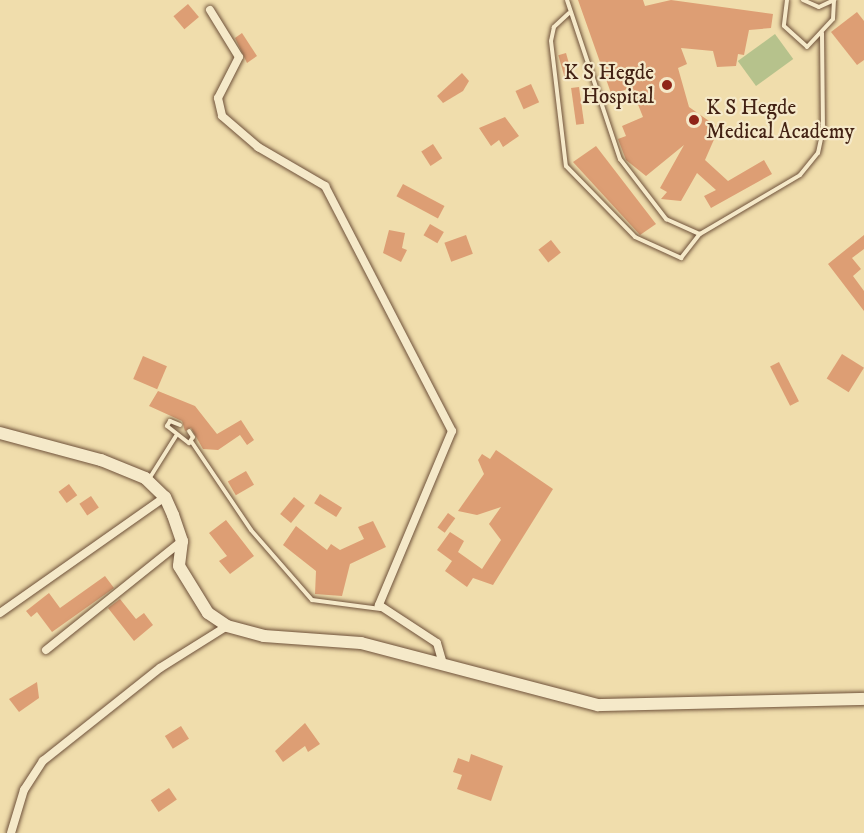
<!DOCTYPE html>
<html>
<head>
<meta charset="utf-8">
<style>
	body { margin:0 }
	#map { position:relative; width:864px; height:833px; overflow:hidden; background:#f0ddac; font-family:"IM FELL DW Pica",serif }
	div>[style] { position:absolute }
	.green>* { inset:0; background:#b6c28c; transform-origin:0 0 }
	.building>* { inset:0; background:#dd9e74; transform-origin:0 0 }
	.roads { filter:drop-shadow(0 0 2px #6e513a) drop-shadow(0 0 2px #6e513a) }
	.service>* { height:4px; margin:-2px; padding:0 2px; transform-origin:2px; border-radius:2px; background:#f5e9c9 }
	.minor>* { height:8px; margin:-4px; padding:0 4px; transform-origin:4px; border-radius:4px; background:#f5e9c9 }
	.secondary>* { height:12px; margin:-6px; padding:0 6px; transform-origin:6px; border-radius:6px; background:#f5e9c9 }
	.dots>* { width:16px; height:16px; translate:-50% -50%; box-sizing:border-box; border:3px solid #f5e9c9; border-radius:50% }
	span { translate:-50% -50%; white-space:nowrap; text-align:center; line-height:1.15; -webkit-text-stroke:4.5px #f5e9c9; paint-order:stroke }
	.poi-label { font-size:21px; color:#432214 }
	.right { translate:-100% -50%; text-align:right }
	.left { translate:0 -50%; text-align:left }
</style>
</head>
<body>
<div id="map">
	<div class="green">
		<i style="left:775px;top:34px;width:31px;height:46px;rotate:54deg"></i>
	</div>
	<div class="building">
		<i style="clip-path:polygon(578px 0,643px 0,645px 6px,671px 0,773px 14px,771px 28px,749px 30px,744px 55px,738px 54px,736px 66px,717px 67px,713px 51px,681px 48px,687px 64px,678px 68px,689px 107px,719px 128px,705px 160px,728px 181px,764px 160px,772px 174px,711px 208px,704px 196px,716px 190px,697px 173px,681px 201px,661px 199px,667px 192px,660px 188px,684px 145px,646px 176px,626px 160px,618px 139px,626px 136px,622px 126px,643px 117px,631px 87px,612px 96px)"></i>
		<i style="left:188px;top:4px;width:17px;height:19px;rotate:50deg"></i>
		<i style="clip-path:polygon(857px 12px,864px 21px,864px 60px,857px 65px,831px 32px)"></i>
		<i style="clip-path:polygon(242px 33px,257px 56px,247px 63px,235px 38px)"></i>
		<i style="left:566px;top:53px;width:26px;height:8px;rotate:74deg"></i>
		<i style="clip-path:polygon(462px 73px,469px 81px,463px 91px,443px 103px,437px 96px)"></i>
		<i style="left:531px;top:84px;width:20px;height:17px;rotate:66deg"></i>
		<i style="left:579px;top:87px;width:37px;height:8px;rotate:82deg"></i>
		<i style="clip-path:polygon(505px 117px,519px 136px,503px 147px,499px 140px,491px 146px,479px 128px)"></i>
		<i style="left:433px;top:144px;width:17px;height:14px;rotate:57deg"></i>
		<i style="clip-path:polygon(596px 146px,656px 224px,640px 235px,573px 162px)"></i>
		<i style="left:403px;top:184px;width:47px;height:14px;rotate:28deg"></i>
		<i style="left:430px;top:224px;width:16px;height:13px;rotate:30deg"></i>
		<i style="clip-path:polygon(389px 230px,405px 233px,402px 248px,407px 250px,401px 262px,383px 253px)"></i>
		<i style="left:466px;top:235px;width:20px;height:23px;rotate:70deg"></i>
		<i style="clip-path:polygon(864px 235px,864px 249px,852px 258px,861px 269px,853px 276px,864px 291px,864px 311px,828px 264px)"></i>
		<i style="left:551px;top:240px;width:16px;height:16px;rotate:52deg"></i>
		<i style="left:842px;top:354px;width:26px;height:29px;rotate:32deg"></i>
		<i style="left:143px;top:356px;width:26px;height:25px;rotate:23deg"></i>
		<i style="left:779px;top:362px;width:44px;height:10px;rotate:63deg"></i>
		<i style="clip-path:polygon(158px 391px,195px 406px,217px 434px,241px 420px,254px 440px,247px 445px,240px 435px,218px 450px,203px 449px,191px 428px,185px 431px,182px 421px,149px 406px)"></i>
		<i style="clip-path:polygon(496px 450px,553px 489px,493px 585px,473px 578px,467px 587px,445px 571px,452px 561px,437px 550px,450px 532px,464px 541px,458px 552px,482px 569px,501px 540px,489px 524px,501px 507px,477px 515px,458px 511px,484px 474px,478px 460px,482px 454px,490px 459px)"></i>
		<i style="left:246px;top:471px;width:16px;height:21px;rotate:60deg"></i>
		<i style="left:69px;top:484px;width:14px;height:13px;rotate:54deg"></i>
		<i style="left:320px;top:494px;width:26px;height:11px;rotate:32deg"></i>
		<i style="left:91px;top:496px;width:14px;height:14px;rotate:56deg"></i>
		<i style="left:294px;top:497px;width:14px;height:22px;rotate:39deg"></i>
		<i style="left:448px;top:513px;width:9px;height:18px;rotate:36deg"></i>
		<i style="clip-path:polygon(226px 520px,254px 556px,230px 574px,219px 561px,227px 556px,209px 533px)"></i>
		<i style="clip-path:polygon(373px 521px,386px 547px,350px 564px,342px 596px,315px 594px,316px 571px,283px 545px,296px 526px,327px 550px,331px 544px,340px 550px,364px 539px,358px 527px)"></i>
		<i style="clip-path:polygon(105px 576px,114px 588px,52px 632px,37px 612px,31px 617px,26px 611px,49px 593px,60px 608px)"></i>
		<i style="clip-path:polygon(120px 599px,136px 619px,144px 613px,153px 625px,134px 641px,108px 608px)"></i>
		<i style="clip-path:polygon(37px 682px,39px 698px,19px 712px,9px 699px)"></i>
		<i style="clip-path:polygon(305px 723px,320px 744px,308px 752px,305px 746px,283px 762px,275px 751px)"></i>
		<i style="left:181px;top:726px;width:15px;height:19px;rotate:58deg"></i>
		<i style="clip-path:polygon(471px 754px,503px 766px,491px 801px,457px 789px,462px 775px,453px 772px,458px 758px,469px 762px)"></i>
		<i style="left:169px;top:788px;width:14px;height:22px;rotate:56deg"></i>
	</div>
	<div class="roads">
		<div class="service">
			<i style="left:567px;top:0;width:168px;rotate:71.6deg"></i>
			<i style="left:620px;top:159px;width:76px;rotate:52.5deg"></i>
			<i style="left:666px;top:219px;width:37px;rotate:24deg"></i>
			<i style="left:700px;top:234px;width:116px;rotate:-30.5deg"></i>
			<i style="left:800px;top:175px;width:28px;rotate:-51deg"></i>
			<i style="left:818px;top:153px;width:25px;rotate:-78deg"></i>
			<i style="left:823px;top:129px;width:96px;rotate:-90.6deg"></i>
			<i style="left:787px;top:0;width:26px;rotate:97deg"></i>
			<i style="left:784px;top:26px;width:31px;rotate:42deg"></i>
			<i style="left:807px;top:47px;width:38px;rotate:-47deg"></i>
			<i style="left:833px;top:19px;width:19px;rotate:-87deg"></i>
			<i style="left:803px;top:0;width:17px;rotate:24deg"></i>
			<i style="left:819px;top:7px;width:17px;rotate:-25deg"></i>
			<i style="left:569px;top:13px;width:21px;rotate:137deg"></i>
			<i style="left:554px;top:27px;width:14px;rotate:102deg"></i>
			<i style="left:551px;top:41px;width:126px;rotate:83.2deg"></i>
			<i style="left:566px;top:166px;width:99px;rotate:45.8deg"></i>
			<i style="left:635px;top:237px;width:51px;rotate:24.5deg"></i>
			<i style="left:681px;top:258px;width:31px;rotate:-52deg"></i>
			<i style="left:180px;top:425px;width:11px;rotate:-158deg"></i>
			<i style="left:170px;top:421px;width:6px;rotate:121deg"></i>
			<i style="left:167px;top:426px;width:28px;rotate:38deg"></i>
			<i style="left:189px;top:443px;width:7px;rotate:-56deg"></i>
			<i style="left:193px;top:437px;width:7px;rotate:-124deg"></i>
			<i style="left:191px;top:441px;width:107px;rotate:56deg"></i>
			<i style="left:251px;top:530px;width:93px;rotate:48.9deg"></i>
			<i style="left:312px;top:600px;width:69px;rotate:7.5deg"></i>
			<i style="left:149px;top:479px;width:51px;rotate:-57.9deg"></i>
		</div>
		<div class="minor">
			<i style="left:210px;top:10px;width:55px;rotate:58.3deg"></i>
			<i style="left:239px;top:57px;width:46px;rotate:117.1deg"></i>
			<i style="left:218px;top:98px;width:18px;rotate:77deg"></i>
			<i style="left:222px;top:116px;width:48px;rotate:40.7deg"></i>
			<i style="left:258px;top:147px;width:78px;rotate:30.2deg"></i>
			<i style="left:325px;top:186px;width:276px;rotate:62.6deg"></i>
			<i style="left:452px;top:431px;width:189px;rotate:112.8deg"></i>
			<i style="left:379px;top:605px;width:69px;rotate:33.2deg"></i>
			<i style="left:437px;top:643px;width:22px;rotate:74deg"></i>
			<i style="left:0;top:613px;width:202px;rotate:-35.1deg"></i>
			<i style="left:46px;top:650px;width:174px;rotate:-38.7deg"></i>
			<i style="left:11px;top:833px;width:45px;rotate:-73.2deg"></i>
			<i style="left:24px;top:790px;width:35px;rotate:-57deg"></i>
			<i style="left:43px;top:761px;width:149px;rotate:-38.5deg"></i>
			<i style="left:160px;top:668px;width:79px;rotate:-32.1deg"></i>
		</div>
		<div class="secondary">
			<i style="left:0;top:433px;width:105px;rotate:15deg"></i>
			<i style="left:101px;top:460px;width:48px;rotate:22.2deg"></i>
			<i style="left:145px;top:478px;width:28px;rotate:44deg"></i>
			<i style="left:165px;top:497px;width:20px;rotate:66deg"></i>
			<i style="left:173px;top:515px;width:28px;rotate:71deg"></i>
			<i style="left:182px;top:541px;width:25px;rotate:97deg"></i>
			<i style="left:179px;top:566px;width:55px;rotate:58.3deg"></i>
			<i style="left:208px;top:613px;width:23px;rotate:34deg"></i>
			<i style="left:227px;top:626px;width:38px;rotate:15deg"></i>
			<i style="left:264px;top:636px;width:97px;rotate:4.1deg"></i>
			<i style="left:361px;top:643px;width:245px;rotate:14.7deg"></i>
			<i style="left:598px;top:705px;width:266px;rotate:-1.3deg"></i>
		</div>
	</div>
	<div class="dots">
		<i style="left:667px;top:85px;background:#8f2418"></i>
		<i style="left:694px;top:120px;background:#8f2418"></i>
	</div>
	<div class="poi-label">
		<span class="right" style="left:654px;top:85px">K S Hegde<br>Hospital</span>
		<span class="left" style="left:706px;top:120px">K S Hegde<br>Medical Academy</span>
	</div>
</div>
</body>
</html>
